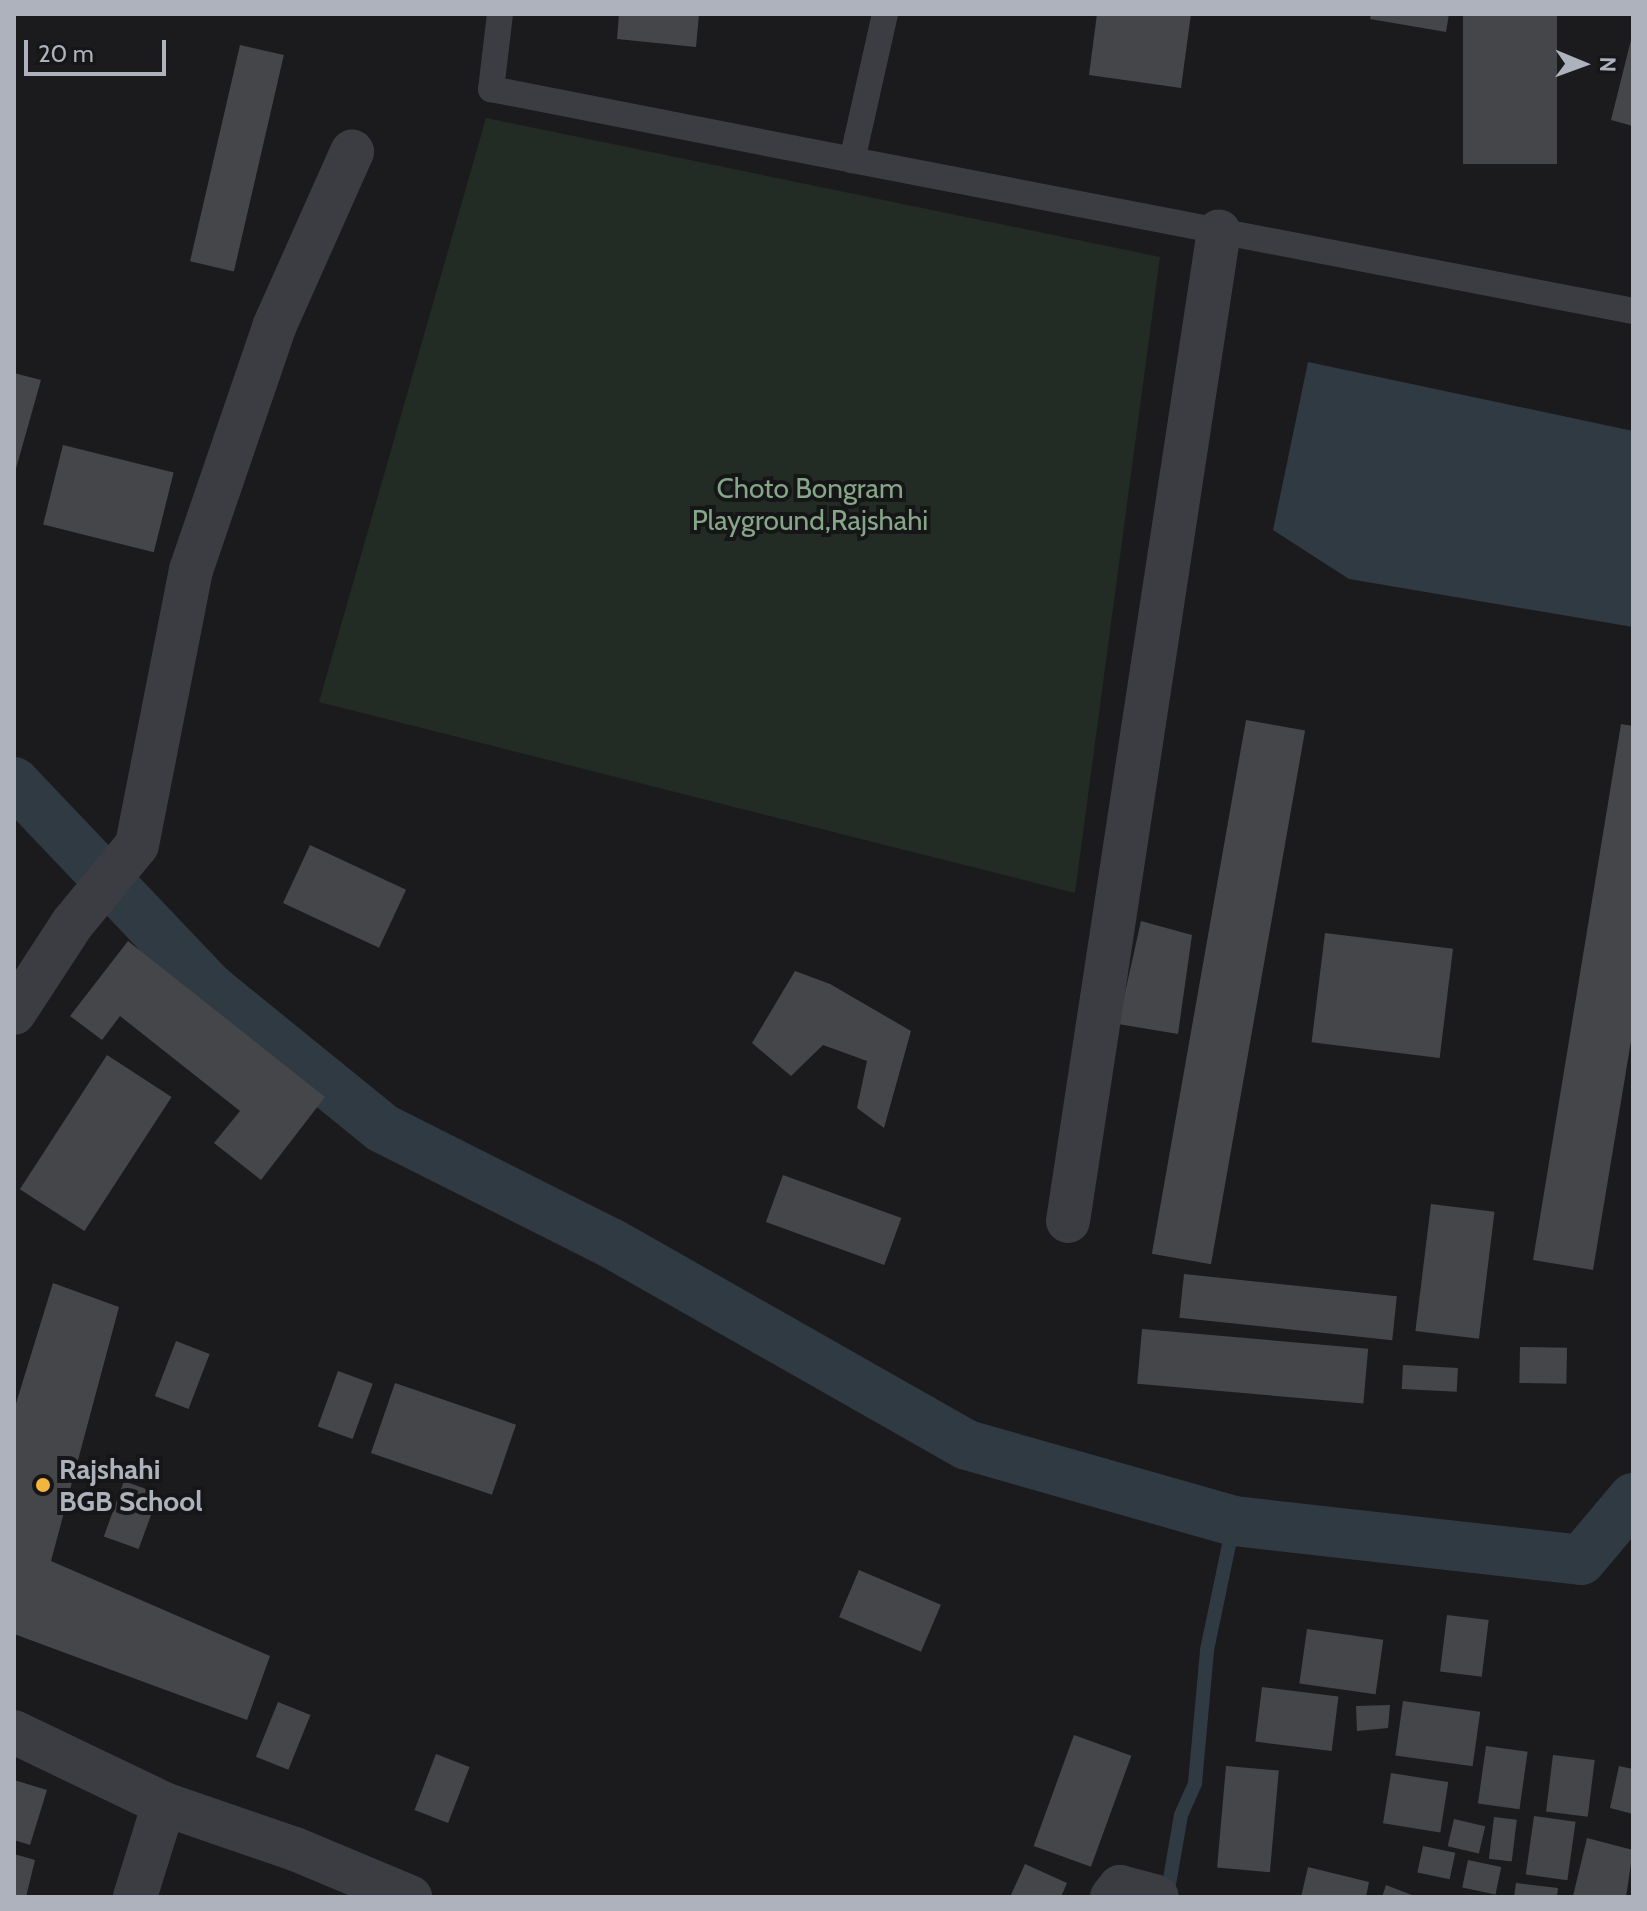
<!DOCTYPE html>
<html>
<head>
<meta charset="utf-8">
<style>
	body { margin:0 }
	#map { position:relative; width:1647px; height:1911px; overflow:hidden; background:#1b1b1d; font-family:Cabin,sans-serif }
	div>[style] { position:absolute }
	.green>* { inset:0; background:#222c24 }
	.water>* { inset:0; background:#303a42 }
	.stream>* { height:14px; margin:-7px; padding:0 7px; transform-origin:7px; border-radius:7px; background:#303a42 }
	.canal>* { height:50px; margin:-25px; padding:0 25px; transform-origin:25px; border-radius:25px; background:#303a42 }
	.building>* { inset:0; background:#45464a; transform-origin:0 0 }
	.service>* { height:26px; margin:-13px; padding:0 13px; transform-origin:13px; border-radius:13px; background:#3c3d42 }
	.minor>* { height:44px; margin:-22px; padding:0 22px; transform-origin:22px; border-radius:22px; background:#3c3d42 }
	.dots>* { width:22px; height:22px; translate:-50% -50%; box-sizing:border-box; border:4px solid #161618; border-radius:50% }
	span { translate:-50% -50%; white-space:nowrap; text-align:center; line-height:1.15; -webkit-text-stroke:8px #161618; paint-order:stroke }
	.park-label { font-size:28px; color:#85a787 }
	.poi-label { font-size:28px; color:#adb2bc; font-weight:700 }
	.left { translate:0 -50%; text-align:left }
	.frame { position:absolute; inset:0; border:16px solid #adb2bc; pointer-events:none }
	.north { position:absolute; left:1543px; top:24px; width:80px; height:80px; -webkit-text-stroke:6px #161618; paint-order:stroke; rotate:91deg; font-size:22px; font-weight:700; line-height:32px; text-align:center; color:#adb2bc }
	.north::after { content:''; display:block; margin:auto; width:28px; height:36px; background:#adb2bc; clip-path:polygon(50% 0,100% 100%,50% 72%,0 100%) }
	.scale { position:absolute; left:24px; top:40px; width:142px; height:36px; box-sizing:border-box; border:4px solid #adb2bc; border-top:0; padding-left:10px; font-size:24px; line-height:28px; white-space:nowrap; color:#adb2bc; -webkit-text-stroke:6px #161618; paint-order:stroke }
</style>
</head>
<body>
<div id="map">
	<div class="green">
		<i style="clip-path:polygon(486px 118px,1160px 257px,1075px 893px,319px 702px)"></i>
	</div>
	<div class="water">
		<i style="clip-path:polygon(1308px 362px,1633px 431px,1633px 627px,1349px 579px,1273px 530px)"></i>
	</div>
	<div class="stream">
		<i style="left:1167px;top:1896px;width:82px;rotate:-80.2deg"></i>
		<i style="left:1181px;top:1815px;width:35px;rotate:-66deg"></i>
		<i style="left:1195px;top:1783px;width:134px;rotate:-84.8deg"></i>
		<i style="left:1207px;top:1650px;width:132px;rotate:-78.2deg"></i>
	</div>
	<div class="canal">
		<i style="left:14px;top:782px;width:284px;rotate:46.4deg"></i>
		<i style="left:210px;top:988px;width:222px;rotate:39.1deg"></i>
		<i style="left:382px;top:1128px;width:256px;rotate:26.7deg"></i>
		<i style="left:611px;top:1243px;width:409px;rotate:29.6deg"></i>
		<i style="left:967px;top:1445px;width:278px;rotate:15.9deg"></i>
		<i style="left:1234px;top:1521px;width:349px;rotate:6.4deg"></i>
		<i style="left:1581px;top:1560px;width:81px;rotate:-50deg"></i>
	</div>
	<div class="building">
		<i style="clip-path:polygon(619px 14px,699px 14px,696px 47px,617px 39px)"></i>
		<i style="clip-path:polygon(1097px 14px,1191px 14px,1181px 88px,1089px 75px)"></i>
		<i style="clip-path:polygon(1371px 14px,1449px 14px,1446px 32px,1370px 19px)"></i>
		<i style="left:1463px;top:14px;width:94px;height:150px"></i>
		<i style="clip-path:polygon(1632px 36px,1633px 36px,1633px 126px,1611px 120px)"></i>
		<i style="left:240px;top:45px;width:45px;height:222px;rotate:13deg"></i>
		<i style="clip-path:polygon(14px 373px,41px 380px,15px 472px,14px 472px)"></i>
		<i style="left:63px;top:445px;width:114px;height:82px;rotate:14deg"></i>
		<i style="left:1246px;top:720px;width:60px;height:542px;rotate:10deg"></i>
		<i style="clip-path:polygon(1621px 724px,1633px 726px,1633px 1029px,1593px 1270px,1533px 1260px)"></i>
		<i style="left:310px;top:845px;width:106px;height:64px;rotate:25deg"></i>
		<i style="clip-path:polygon(1141px 921px,1192px 935px,1178px 1034px,1118px 1024px)"></i>
		<i style="left:1325px;top:933px;width:129px;height:110px;rotate:7deg"></i>
		<i style="clip-path:polygon(128px 941px,325px 1097px,261px 1180px,214px 1143px,240px 1111px,120px 1016px,102px 1040px,70px 1016px)"></i>
		<i style="clip-path:polygon(795px 971px,830px 984px,911px 1031px,884px 1128px,857px 1108px,867px 1061px,823px 1045px,791px 1076px,752px 1043px)"></i>
		<i style="left:107px;top:1055px;width:77px;height:160px;rotate:33deg"></i>
		<i style="left:783px;top:1175px;width:126px;height:50px;rotate:20deg"></i>
		<i style="left:1431px;top:1204px;width:64px;height:128px;rotate:7deg"></i>
		<i style="left:1184px;top:1274px;width:214px;height:44px;rotate:6deg"></i>
		<i style="clip-path:polygon(53px 1283px,119px 1307px,51px 1561px,270px 1656px,247px 1720px,14px 1634px,14px 1410px)"></i>
		<i style="left:1142px;top:1329px;width:227px;height:55px;rotate:5deg"></i>
		<i style="left:176px;top:1341px;width:36px;height:59px;rotate:21deg"></i>
		<i style="left:1520px;top:1347px;width:47px;height:36px;rotate:1deg"></i>
		<i style="left:1403px;top:1365px;width:55px;height:24px;rotate:3deg"></i>
		<i style="left:338px;top:1371px;width:37px;height:59px;rotate:20deg"></i>
		<i style="left:395px;top:1383px;width:128px;height:74px;rotate:19deg"></i>
		<i style="left:124px;top:1481px;width:37px;height:59px;rotate:20deg"></i>
		<i style="left:859px;top:1570px;width:89px;height:51px;rotate:23deg"></i>
		<i style="left:1447px;top:1615px;width:42px;height:57px;rotate:7deg"></i>
		<i style="left:1307px;top:1629px;width:77px;height:55px;rotate:8deg"></i>
		<i style="left:1262px;top:1687px;width:77px;height:55px;rotate:7deg"></i>
		<i style="left:1403px;top:1701px;width:78px;height:55px;rotate:8deg"></i>
		<i style="left:278px;top:1702px;width:35px;height:59px;rotate:22deg"></i>
		<i style="clip-path:polygon(1390px 1705px,1388px 1728px,1357px 1731px,1356px 1706px)"></i>
		<i style="left:1074px;top:1735px;width:61px;height:118px;rotate:20deg"></i>
		<i style="left:1486px;top:1746px;width:42px;height:58px;rotate:8deg"></i>
		<i style="left:436px;top:1754px;width:36px;height:60px;rotate:21deg"></i>
		<i style="left:1553px;top:1755px;width:42px;height:57px;rotate:7deg"></i>
		<i style="left:1226px;top:1766px;width:53px;height:102px;rotate:5deg"></i>
		<i style="clip-path:polygon(1619px 1766px,1633px 1769px,1633px 1814px,1610px 1808px)"></i>
		<i style="left:1391px;top:1773px;width:58px;height:51px;rotate:9deg"></i>
		<i style="clip-path:polygon(14px 1780px,47px 1790px,30px 1845px,14px 1840px)"></i>
		<i style="left:1534px;top:1816px;width:42px;height:59px;rotate:8deg"></i>
		<i style="left:1494px;top:1817px;width:23px;height:42px;rotate:7deg"></i>
		<i style="left:1454px;top:1819px;width:32px;height:28px;rotate:13deg"></i>
		<i style="clip-path:polygon(1587px 1838px,1633px 1850px,1626px 1897px,1573px 1896px)"></i>
		<i style="left:1423px;top:1846px;width:33px;height:27px;rotate:12deg"></i>
		<i style="clip-path:polygon(14px 1854px,35px 1860px,26px 1897px,14px 1897px)"></i>
		<i style="left:1468px;top:1860px;width:34px;height:28px;rotate:12deg"></i>
		<i style="clip-path:polygon(1025px 1864px,1067px 1883px,1061px 1897px,1010px 1897px)"></i>
		<i style="clip-path:polygon(1308px 1867px,1369px 1882px,1366px 1897px,1301px 1897px)"></i>
		<i style="clip-path:polygon(1516px 1883px,1558px 1888px,1557px 1897px,1514px 1897px)"></i>
		<i style="clip-path:polygon(1386px 1885px,1417px 1897px,1382px 1897px)"></i>
	</div>
	<div class="service">
		<i style="left:500px;top:14px;width:76px;rotate:96.8deg"></i>
		<i style="left:491px;top:89px;width:368px;rotate:11.1deg"></i>
		<i style="left:885px;top:14px;width:150px;rotate:102.7deg"></i>
		<i style="left:852px;top:160px;width:795px;rotate:10.94deg"></i>
	</div>
	<div class="minor">
		<i style="left:14px;top:1013px;width:106px;rotate:-56.9deg"></i>
		<i style="left:72px;top:924px;width:102px;rotate:-50.6deg"></i>
		<i style="left:137px;top:845px;width:280px;rotate:-78.9deg"></i>
		<i style="left:191px;top:570px;width:257px;rotate:-71.1deg"></i>
		<i style="left:274px;top:327px;width:192px;rotate:-66deg"></i>
		<i style="left:1068px;top:1221px;width:1001px;rotate:-81.33deg"></i>
		<i style="left:14px;top:1732px;width:166px;rotate:25.6deg"></i>
		<i style="left:164px;top:1804px;width:139px;rotate:19deg"></i>
		<i style="left:295px;top:1849px;width:125px;rotate:22.7deg"></i>
		<i style="left:135px;top:1897px;width:97px;rotate:-72.7deg"></i>
		<i style="left:1112px;top:1897px;width:13px;rotate:-51deg"></i>
		<i style="left:1120px;top:1887px;width:38px;rotate:15deg"></i>
	</div>
	<div class="dots">
		<i style="left:43px;top:1485px;background:#f3b63d"></i>
	</div>
	<div class="park-label">
		<span style="left:810px;top:504px">Choto Bongram<br>Playground,Rajshahi</span>
	</div>
	<div class="poi-label">
		<span class="left" style="left:59px;top:1485px">Rajshahi<br>BGB School</span>
	</div>
	<div class="frame"></div>
	<div class="north">N</div>
	<div class="scale">20 m</div>
</div>
</body>
</html>
